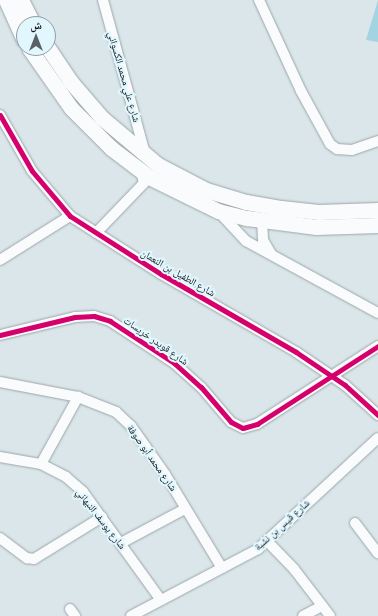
<!DOCTYPE html>
<html>
<head>
<meta charset="utf-8">
<style>
	body { margin:0 }
	#map { position:relative; width:378px; height:616px; overflow:hidden; background:#dae6ea; font-family:"Open Sans","Noto Naskh Arabic",sans-serif }
	div>[style] { position:absolute }
	.green>* { inset:0; background:#a4d4e2 }
	.roads { filter:drop-shadow(0 0 1px #9ca6a9) drop-shadow(0 0 1px #9ca6a9) }
	.minor>* { height:10px; margin:-5px; padding:0 5px; transform-origin:5px; border-radius:5px; background:#f9fbfc }
	.highway>* { height:15px; margin:-7.5px; padding:0 7.5px; transform-origin:7.5px; border-radius:7.5px; background:#f9fbfc }
	.cycleway>* { height:5px; margin:-2.5px; padding:0 2.5px; transform-origin:2.5px; border-radius:2.5px; background:#d6006c }
	span { translate:-50% -50%; white-space:nowrap; text-align:center; line-height:1.15; -webkit-text-stroke:4px #e1f6fd; paint-order:stroke }
	.street-label { font-size:10px; color:#12191b }
	.north { position:absolute; left:16px; top:16px; width:40px; height:40px; box-sizing:border-box; background:#e1f6fd; border:1px solid #8e9ea3; border-radius:50%; rotate:0deg; font-size:11px; font-weight:700; line-height:16px; text-align:center; color:#12191b }
	.north::after { content:''; display:block; margin:auto; width:14px; height:18px; background:#586163; clip-path:polygon(50% 0,100% 100%,50% 72%,0 100%) }
</style>
</head>
<body>
<div id="map">
	<div class="green">
		<i style="clip-path:polygon(378px 0,378px 42px,366px 40px)"></i>
	</div>
	<div class="roads">
		<div class="minor">
			<i style="left:103px;top:0;width:160px;rotate:74.7deg"></i>
			<i style="left:259px;top:0;width:100px;rotate:65.2deg"></i>
			<i style="left:301px;top:91px;width:60px;rotate:61.3deg"></i>
			<i style="left:330px;top:144px;width:9px;rotate:36deg"></i>
			<i style="left:337px;top:149px;width:15px;rotate:4deg"></i>
			<i style="left:352px;top:150px;width:28px;rotate:-19deg"></i>
			<i style="left:0;top:115px;width:64px;rotate:60.3deg"></i>
			<i style="left:32px;top:171px;width:59px;rotate:49.8deg"></i>
			<i style="left:70px;top:216px;width:108px;rotate:32.5deg"></i>
			<i style="left:161px;top:274px;width:156px;rotate:30deg"></i>
			<i style="left:296px;top:352px;width:59px;rotate:34deg"></i>
			<i style="left:345px;top:385px;width:45px;rotate:42.3deg"></i>
			<i style="left:218px;top:211px;width:41px;rotate:47deg"></i>
			<i style="left:246px;top:241px;width:150px;rotate:28.6deg"></i>
			<i style="left:262px;top:220px;width:20px;rotate:87deg"></i>
			<i style="left:263px;top:240px;width:16px;rotate:60deg"></i>
			<i style="left:96px;top:233px;width:69px;rotate:-46.2deg"></i>
			<i style="left:144px;top:183px;width:12px;rotate:-104deg"></i>
			<i style="left:0;top:260px;width:83px;rotate:-32.2deg"></i>
			<i style="left:0;top:335px;width:77px;rotate:-13.5deg"></i>
			<i style="left:75px;top:317px;width:19px;rotate:-3deg"></i>
			<i style="left:94px;top:316px;width:17px;rotate:17deg"></i>
			<i style="left:110px;top:321px;width:77px;rotate:33.3deg"></i>
			<i style="left:174px;top:363px;width:36px;rotate:42deg"></i>
			<i style="left:201px;top:387px;width:46px;rotate:49.4deg"></i>
			<i style="left:231px;top:422px;width:13px;rotate:27deg"></i>
			<i style="left:243px;top:428px;width:15px;rotate:-16deg"></i>
			<i style="left:257px;top:424px;width:144px;rotate:-32.8deg"></i>
			<i style="left:0;top:382px;width:79px;rotate:10.9deg"></i>
			<i style="left:78px;top:397px;width:41px;rotate:21.5deg"></i>
			<i style="left:116px;top:412px;width:21px;rotate:43deg"></i>
			<i style="left:131px;top:426px;width:59px;rotate:54.7deg"></i>
			<i style="left:165px;top:474px;width:110px;rotate:58.8deg"></i>
			<i style="left:0;top:457px;width:42px;rotate:9.7deg"></i>
			<i style="left:41px;top:464px;width:28px;rotate:27deg"></i>
			<i style="left:66px;top:477px;width:23px;rotate:41deg"></i>
			<i style="left:83px;top:492px;width:133px;rotate:54.2deg"></i>
			<i style="left:41px;top:464px;width:77px;rotate:-61.1deg"></i>
			<i style="left:355px;top:523px;width:38px;rotate:53deg"></i>
			<i style="left:0;top:538px;width:34px;rotate:37deg"></i>
			<i style="left:27px;top:558px;width:7px;rotate:8deg"></i>
			<i style="left:34px;top:559px;width:80px;rotate:-31.7deg"></i>
			<i style="left:267px;top:541px;width:39px;rotate:46deg"></i>
			<i style="left:294px;top:569px;width:59px;rotate:52.5deg"></i>
			<i style="left:121px;top:543px;width:72px;rotate:-28deg"></i>
			<i style="left:70px;top:609px;width:9px;rotate:54deg"></i>
			<i style="left:131px;top:616px;width:144px;rotate:-27.8deg"></i>
			<i style="left:258px;top:549px;width:163px;rotate:-42.8deg"></i>
			<i style="left:303px;top:616px;width:21px;rotate:-28deg"></i>
		</div>
		<div class="highway">
			<i style="left:6px;top:0;width:44px;rotate:65.8deg"></i>
			<i style="left:21px;top:0;width:27px;rotate:63deg"></i>
			<i style="left:29px;top:48px;width:73px;rotate:55deg"></i>
			<i style="left:71px;top:108px;width:57px;rotate:45deg"></i>
			<i style="left:111px;top:148px;width:48px;rotate:37.3deg"></i>
			<i style="left:149px;top:177px;width:77px;rotate:26.2deg"></i>
			<i style="left:218px;top:211px;width:30px;rotate:14deg"></i>
			<i style="left:247px;top:218px;width:70px;rotate:7.4deg"></i>
			<i style="left:316px;top:227px;width:62px;rotate:-1.8deg"></i>
			<i style="left:48px;top:48px;width:40px;rotate:56deg"></i>
			<i style="left:70px;top:81px;width:49px;rotate:49.1deg"></i>
			<i style="left:102px;top:118px;width:73px;rotate:40deg"></i>
			<i style="left:158px;top:165px;width:54px;rotate:27.5deg"></i>
			<i style="left:206px;top:190px;width:42px;rotate:16.7deg"></i>
			<i style="left:246px;top:202px;width:36px;rotate:10deg"></i>
			<i style="left:281px;top:208px;width:37px;rotate:6deg"></i>
			<i style="left:318px;top:212px;width:60px;rotate:-1.9deg"></i>
		</div>
	</div>
	<div class="cycleway">
		<i style="left:0;top:115px;width:64px;rotate:60.3deg"></i>
		<i style="left:32px;top:171px;width:59px;rotate:49.8deg"></i>
		<i style="left:70px;top:216px;width:108px;rotate:32.5deg"></i>
		<i style="left:161px;top:274px;width:156px;rotate:30deg"></i>
		<i style="left:296px;top:352px;width:59px;rotate:34deg"></i>
		<i style="left:345px;top:385px;width:45px;rotate:42.3deg"></i>
		<i style="left:0;top:335px;width:77px;rotate:-13.5deg"></i>
		<i style="left:75px;top:317px;width:19px;rotate:-3deg"></i>
		<i style="left:94px;top:316px;width:17px;rotate:17deg"></i>
		<i style="left:110px;top:321px;width:77px;rotate:33.3deg"></i>
		<i style="left:174px;top:363px;width:36px;rotate:42deg"></i>
		<i style="left:201px;top:387px;width:46px;rotate:49.4deg"></i>
		<i style="left:231px;top:422px;width:13px;rotate:27deg"></i>
		<i style="left:243px;top:428px;width:15px;rotate:-16deg"></i>
		<i style="left:257px;top:424px;width:144px;rotate:-32.8deg"></i>
	</div>
	<div class="street-label">
		<span style="left:124px;top:77px;rotate:74deg">شارع علي محمد الكسواني</span>
		<span style="left:178px;top:273px;rotate:30deg">شارع الطفيل بن النعمان</span>
		<span style="left:156px;top:341px;rotate:35deg">شارع قويدر خريسات</span>
		<span style="left:152px;top:458px;rotate:55deg">شارع محمد أبو صوفة</span>
		<span style="left:101px;top:519px;rotate:52deg">شارع يوسف النبهاني</span>
		<span style="left:282px;top:525px;rotate:-42deg">شارع قيس بن نشبة</span>
	</div>
	<div class="north">ش</div>
</div>
</body>
</html>
